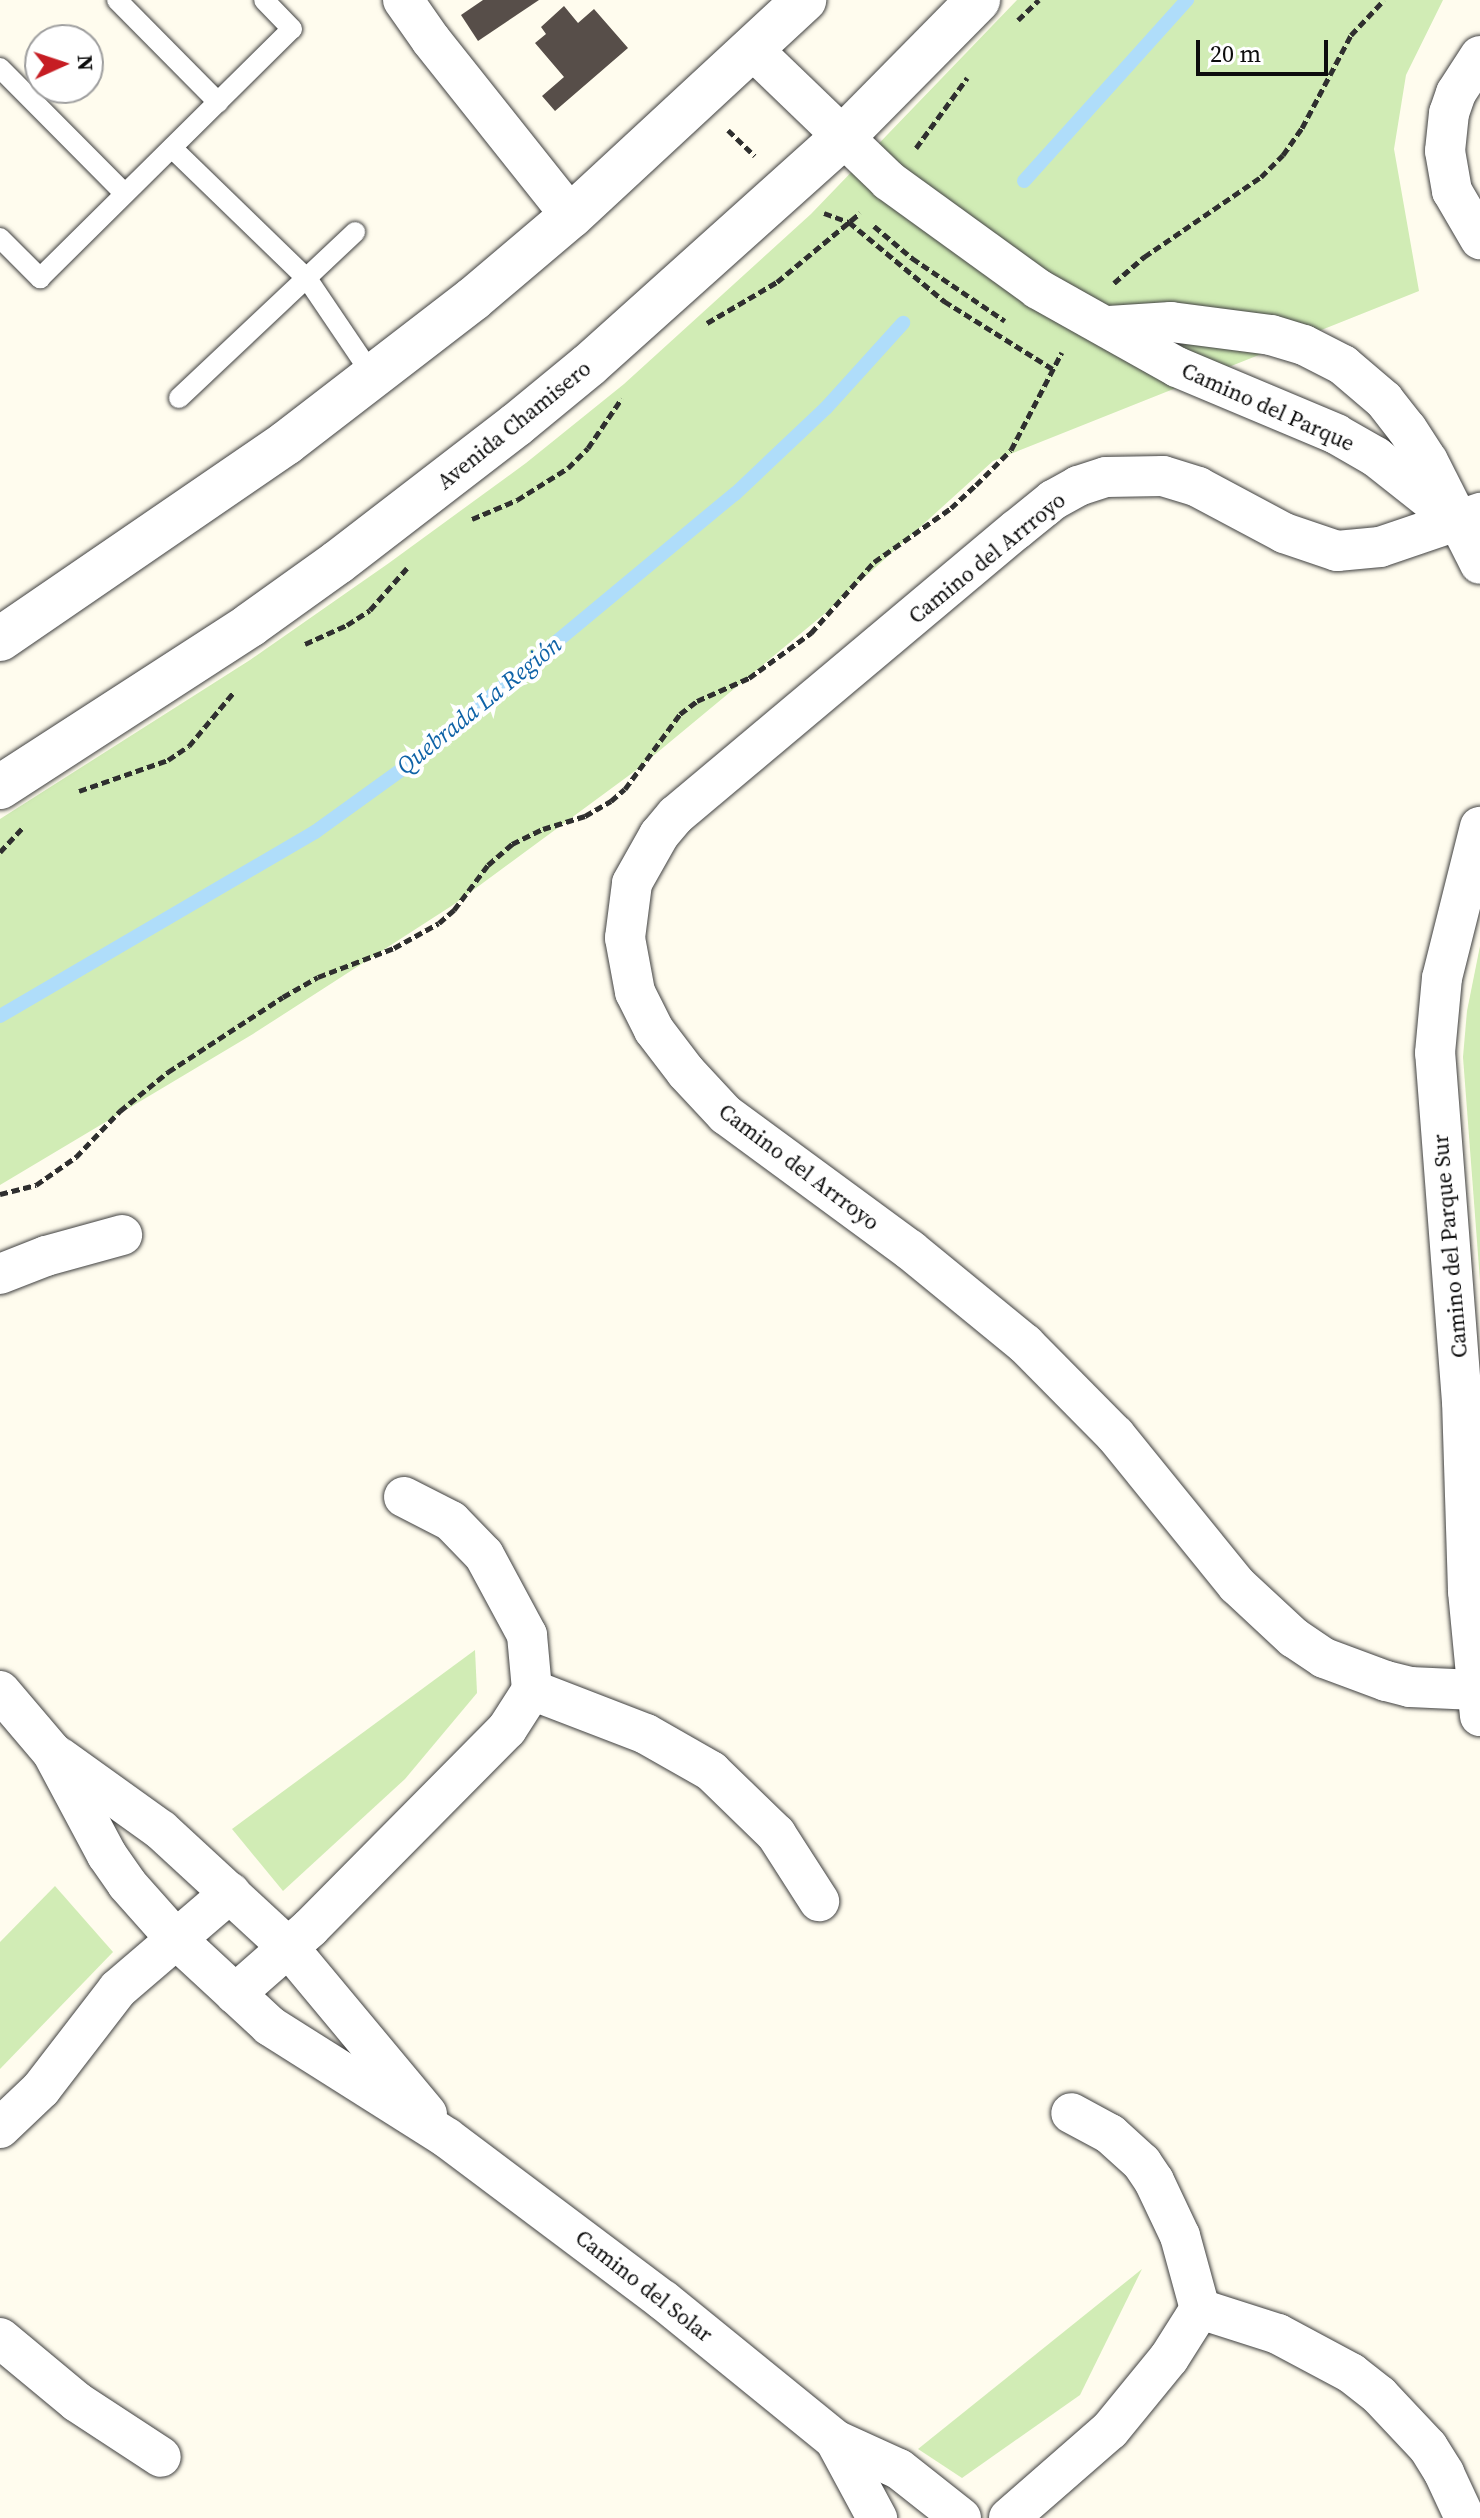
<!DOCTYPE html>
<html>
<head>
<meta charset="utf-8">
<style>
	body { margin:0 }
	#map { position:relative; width:1480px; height:2518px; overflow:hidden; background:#fffcee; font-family:"Source Serif 4",serif }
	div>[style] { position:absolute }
	.green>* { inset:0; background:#d1ecb5 }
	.stream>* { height:14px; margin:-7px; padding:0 7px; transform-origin:7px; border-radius:7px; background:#afddfa }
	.building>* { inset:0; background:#574e49 }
	.path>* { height:5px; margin-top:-2.5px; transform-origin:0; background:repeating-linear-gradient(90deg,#2f2f2f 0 8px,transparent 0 12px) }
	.roads { filter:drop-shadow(0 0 2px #404040) drop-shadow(0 0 2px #404040) }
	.service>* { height:20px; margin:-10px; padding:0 10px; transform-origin:10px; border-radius:10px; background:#fff }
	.minor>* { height:40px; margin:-20px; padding:0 20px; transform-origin:20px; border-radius:20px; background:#fff }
	.tertiary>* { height:44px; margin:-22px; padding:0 22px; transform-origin:22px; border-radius:22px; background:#fff }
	span { translate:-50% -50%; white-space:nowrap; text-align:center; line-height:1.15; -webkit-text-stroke:8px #fff; paint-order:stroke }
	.street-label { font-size:22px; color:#0d0d0d }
	.water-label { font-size:24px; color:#0f63a7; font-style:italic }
	.north { position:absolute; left:24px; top:24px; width:80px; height:80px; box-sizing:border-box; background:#fff; border:2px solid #9e9e9e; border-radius:50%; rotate:87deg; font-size:22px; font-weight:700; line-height:32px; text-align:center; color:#0d0d0d }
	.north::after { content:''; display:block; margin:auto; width:28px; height:36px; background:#c61d23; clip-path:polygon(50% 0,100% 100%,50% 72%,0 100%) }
	.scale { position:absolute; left:1196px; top:40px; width:132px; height:36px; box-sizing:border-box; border:4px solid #0d0d0d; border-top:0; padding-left:10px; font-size:24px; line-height:28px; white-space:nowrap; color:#0d0d0d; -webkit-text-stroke:6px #fff; paint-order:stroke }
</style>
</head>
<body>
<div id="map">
	<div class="green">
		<i style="clip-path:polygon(1017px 0,1443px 0,1406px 75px,1394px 149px,1419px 291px,993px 461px,823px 615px,635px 771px,453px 905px,253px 1034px,0 1185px,0 819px,250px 660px,389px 563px,526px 463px,624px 384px,811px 214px)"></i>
		<i style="clip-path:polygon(1480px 946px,1480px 1281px,1463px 1057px,1467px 1011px)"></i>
		<i style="clip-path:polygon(475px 1650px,477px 1693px,405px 1779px,283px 1891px,232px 1829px)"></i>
		<i style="clip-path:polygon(55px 1886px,113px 1952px,0 2069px,0 1942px)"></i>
		<i style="clip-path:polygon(1142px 2269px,1080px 2395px,962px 2478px,918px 2449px)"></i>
	</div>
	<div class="stream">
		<i style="left:1024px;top:181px;width:244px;rotate:-48deg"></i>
		<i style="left:0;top:1016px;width:365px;rotate:-30.3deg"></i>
		<i style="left:315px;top:832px;width:115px;rotate:-35.8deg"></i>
		<i style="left:408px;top:765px;width:425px;rotate:-39.7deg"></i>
		<i style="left:735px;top:494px;width:125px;rotate:-43.4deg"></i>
		<i style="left:826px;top:408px;width:115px;rotate:-47.8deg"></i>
	</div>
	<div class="building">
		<i style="clip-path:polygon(483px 0,539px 0,478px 41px,461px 15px)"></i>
		<i style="clip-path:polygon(564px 6px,578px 23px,594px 9px,628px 48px,555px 111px,542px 96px,564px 77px,535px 43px,546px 34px,541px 27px)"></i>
	</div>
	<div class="path">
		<i style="left:1018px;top:20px;width:29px;rotate:-44deg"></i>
		<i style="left:728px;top:130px;width:37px;rotate:44deg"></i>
		<i style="left:916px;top:148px;width:87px;rotate:-53.9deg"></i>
		<i style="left:824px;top:213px;width:27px;rotate:20deg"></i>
		<i style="left:849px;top:222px;width:124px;rotate:39.7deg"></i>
		<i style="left:944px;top:301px;width:128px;rotate:32deg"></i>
		<i style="left:874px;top:226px;width:50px;rotate:40.1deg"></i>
		<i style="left:912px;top:258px;width:112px;rotate:34.1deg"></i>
		<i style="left:1114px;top:283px;width:40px;rotate:-41deg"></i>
		<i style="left:1144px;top:257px;width:142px;rotate:-34.4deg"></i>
		<i style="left:1261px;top:177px;width:31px;rotate:-45deg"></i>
		<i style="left:1283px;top:155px;width:33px;rotate:-55deg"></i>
		<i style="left:1302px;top:128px;width:105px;rotate:-62.2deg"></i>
		<i style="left:1351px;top:35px;width:48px;rotate:-46.7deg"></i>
		<i style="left:707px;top:323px;width:81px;rotate:-30.4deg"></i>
		<i style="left:777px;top:282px;width:108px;rotate:-39.7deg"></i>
		<i style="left:472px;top:519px;width:49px;rotate:-22.9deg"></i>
		<i style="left:517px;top:500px;width:60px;rotate:-32.1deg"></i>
		<i style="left:568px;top:468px;width:28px;rotate:-45deg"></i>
		<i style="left:588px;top:448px;width:60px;rotate:-55.8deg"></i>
		<i style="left:305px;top:644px;width:46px;rotate:-24.3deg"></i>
		<i style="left:347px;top:625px;width:27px;rotate:-33deg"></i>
		<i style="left:370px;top:610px;width:56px;rotate:-48.6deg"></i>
		<i style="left:79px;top:791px;width:94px;rotate:-19.2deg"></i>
		<i style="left:168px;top:760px;width:25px;rotate:-34deg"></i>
		<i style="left:189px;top:746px;width:70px;rotate:-50.2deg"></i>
		<i style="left:0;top:852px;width:35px;rotate:-47deg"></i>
		<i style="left:0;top:1194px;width:37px;rotate:-14deg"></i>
		<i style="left:36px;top:1185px;width:49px;rotate:-35deg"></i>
		<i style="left:76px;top:1157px;width:64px;rotate:-46.3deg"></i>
		<i style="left:120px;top:1111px;width:62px;rotate:-39.1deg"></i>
		<i style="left:168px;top:1072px;width:137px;rotate:-33.1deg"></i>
		<i style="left:283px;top:997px;width:40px;rotate:-29.7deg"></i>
		<i style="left:318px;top:977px;width:81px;rotate:-20.9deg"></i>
		<i style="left:394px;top:948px;width:51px;rotate:-29.1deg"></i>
		<i style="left:439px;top:923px;width:20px;rotate:-41deg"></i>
		<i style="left:454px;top:910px;width:56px;rotate:-52.9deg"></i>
		<i style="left:488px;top:865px;width:32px;rotate:-41deg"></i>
		<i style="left:512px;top:844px;width:34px;rotate:-26deg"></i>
		<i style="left:543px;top:829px;width:44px;rotate:-17.2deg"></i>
		<i style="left:585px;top:816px;width:30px;rotate:-30deg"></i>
		<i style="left:611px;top:801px;width:18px;rotate:-41deg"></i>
		<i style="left:625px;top:789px;width:93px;rotate:-53.7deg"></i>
		<i style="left:680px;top:714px;width:21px;rotate:-37deg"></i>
		<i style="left:697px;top:701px;width:57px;rotate:-23.9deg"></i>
		<i style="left:749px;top:678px;width:77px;rotate:-36deg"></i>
		<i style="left:811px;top:633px;width:95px;rotate:-48.4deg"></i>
		<i style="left:874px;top:562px;width:94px;rotate:-35deg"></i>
		<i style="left:951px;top:508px;width:34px;rotate:-43deg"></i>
		<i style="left:976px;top:485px;width:49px;rotate:-45deg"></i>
		<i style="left:1011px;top:450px;width:110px;rotate:-62.5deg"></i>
	</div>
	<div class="roads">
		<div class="service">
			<i style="left:117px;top:0;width:144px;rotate:45.3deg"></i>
			<i style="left:0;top:68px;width:177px;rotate:45.2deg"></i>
			<i style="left:172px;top:148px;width:190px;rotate:44.1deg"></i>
			<i style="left:308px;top:280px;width:116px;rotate:55.9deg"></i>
			<i style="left:0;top:238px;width:57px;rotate:45deg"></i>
			<i style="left:40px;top:278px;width:354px;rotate:-44.7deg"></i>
			<i style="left:292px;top:29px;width:40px;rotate:-134deg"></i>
			<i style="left:179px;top:398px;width:242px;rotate:-43.3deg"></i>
		</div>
		<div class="minor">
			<i style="left:403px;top:0;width:49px;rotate:55deg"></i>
			<i style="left:431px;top:40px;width:225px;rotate:51.5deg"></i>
			<i style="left:752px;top:49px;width:190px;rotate:43.9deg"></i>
			<i style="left:889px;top:181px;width:184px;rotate:35.9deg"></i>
			<i style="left:1038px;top:289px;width:159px;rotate:29.3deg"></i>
			<i style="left:1177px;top:367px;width:173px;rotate:22.8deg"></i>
			<i style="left:1336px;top:434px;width:46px;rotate:29.9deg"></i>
			<i style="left:1376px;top:457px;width:103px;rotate:38.3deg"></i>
			<i style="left:1480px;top:56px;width:44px;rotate:123deg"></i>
			<i style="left:1456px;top:93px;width:21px;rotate:109deg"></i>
			<i style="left:1449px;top:113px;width:38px;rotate:96deg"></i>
			<i style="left:1445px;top:151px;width:41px;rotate:80.1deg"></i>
			<i style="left:1452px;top:191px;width:56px;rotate:59.7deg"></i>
			<i style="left:1109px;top:326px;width:62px;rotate:-3.7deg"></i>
			<i style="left:1171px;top:322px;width:101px;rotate:7.4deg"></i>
			<i style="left:1271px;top:335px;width:34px;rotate:17deg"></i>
			<i style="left:1304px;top:345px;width:44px;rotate:27.1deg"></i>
			<i style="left:1343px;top:365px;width:54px;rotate:40.5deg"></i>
			<i style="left:1384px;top:400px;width:37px;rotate:52deg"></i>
			<i style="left:1407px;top:429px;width:38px;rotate:57deg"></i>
			<i style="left:1428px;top:461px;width:115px;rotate:63.2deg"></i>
			<i style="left:0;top:1274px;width:49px;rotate:-21.4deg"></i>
			<i style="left:46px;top:1256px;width:79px;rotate:-15.4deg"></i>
			<i style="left:404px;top:1497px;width:53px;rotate:27.1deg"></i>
			<i style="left:451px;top:1521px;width:47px;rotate:45.9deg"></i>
			<i style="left:484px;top:1555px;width:91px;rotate:61.7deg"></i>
			<i style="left:527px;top:1635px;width:55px;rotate:84.8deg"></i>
			<i style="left:532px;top:1690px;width:122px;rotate:21.1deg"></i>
			<i style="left:646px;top:1734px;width:75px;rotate:29.6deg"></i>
			<i style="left:711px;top:1771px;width:91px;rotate:44.1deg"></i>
			<i style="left:776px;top:1834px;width:80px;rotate:57.3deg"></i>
			<i style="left:1475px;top:1690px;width:65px;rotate:-177.4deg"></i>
			<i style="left:1410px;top:1687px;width:25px;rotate:-166deg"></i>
			<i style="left:1386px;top:1681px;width:66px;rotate:-159.6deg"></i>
			<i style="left:1324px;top:1658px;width:36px;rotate:-146deg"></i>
			<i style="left:1294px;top:1638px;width:78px;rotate:-137.1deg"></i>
			<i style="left:1237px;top:1585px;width:193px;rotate:-129.1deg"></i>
			<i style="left:1115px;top:1435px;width:128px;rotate:-134.7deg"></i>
			<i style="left:1025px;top:1344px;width:149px;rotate:-140.7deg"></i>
			<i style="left:910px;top:1250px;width:228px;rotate:-143.7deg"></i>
			<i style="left:726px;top:1115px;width:59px;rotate:-132.9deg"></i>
			<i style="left:686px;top:1072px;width:53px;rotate:-127.3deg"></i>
			<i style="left:654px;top:1030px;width:42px;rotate:-116.6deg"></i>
			<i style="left:635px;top:992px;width:55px;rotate:-100.5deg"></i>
			<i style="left:625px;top:938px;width:55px;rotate:-82.7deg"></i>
			<i style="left:632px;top:883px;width:55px;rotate:-60.6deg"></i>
			<i style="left:659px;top:835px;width:26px;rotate:-50deg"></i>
			<i style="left:676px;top:815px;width:444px;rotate:-40deg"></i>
			<i style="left:1016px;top:530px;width:48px;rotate:-39deg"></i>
			<i style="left:1053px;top:500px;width:29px;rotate:-29deg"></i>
			<i style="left:1078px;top:486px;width:29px;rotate:-18deg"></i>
			<i style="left:1106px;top:477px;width:57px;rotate:-1deg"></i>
			<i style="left:1163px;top:476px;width:37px;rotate:17deg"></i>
			<i style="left:1198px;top:487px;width:98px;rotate:28.1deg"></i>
			<i style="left:1284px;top:533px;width:56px;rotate:18.8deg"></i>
			<i style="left:1337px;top:551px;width:43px;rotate:-5.3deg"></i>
			<i style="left:1380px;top:547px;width:106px;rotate:-18.8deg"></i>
			<i style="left:0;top:1691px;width:80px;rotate:49.6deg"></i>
			<i style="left:52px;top:1752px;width:117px;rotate:61.9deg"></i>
			<i style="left:107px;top:1855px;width:35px;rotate:55deg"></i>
			<i style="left:127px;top:1884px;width:72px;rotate:48.4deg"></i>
			<i style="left:175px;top:1938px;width:129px;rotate:42.8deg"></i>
			<i style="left:270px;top:2026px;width:209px;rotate:32.3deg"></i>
			<i style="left:447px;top:2138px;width:270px;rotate:36.9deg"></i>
			<i style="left:663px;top:2300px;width:222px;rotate:39.1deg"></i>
			<i style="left:835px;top:2440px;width:70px;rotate:24.4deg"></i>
			<i style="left:899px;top:2469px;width:79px;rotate:38.3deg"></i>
			<i style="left:1480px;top:1716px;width:126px;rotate:-95.5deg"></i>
			<i style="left:1468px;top:1591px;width:189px;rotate:-91.8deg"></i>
			<i style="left:1462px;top:1402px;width:350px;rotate:-94.4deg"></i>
			<i style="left:1435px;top:1053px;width:75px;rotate:-84.7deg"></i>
			<i style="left:1442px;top:978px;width:156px;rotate:-75.9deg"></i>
			<i style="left:59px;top:1757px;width:125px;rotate:35.6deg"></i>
			<i style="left:161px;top:1830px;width:173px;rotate:42.7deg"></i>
			<i style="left:288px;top:1947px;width:217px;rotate:50.2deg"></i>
			<i style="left:235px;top:1994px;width:100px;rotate:-41.3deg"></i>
			<i style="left:310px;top:1928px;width:280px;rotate:-45.3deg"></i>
			<i style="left:507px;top:1729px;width:46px;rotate:-57.3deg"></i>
			<i style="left:0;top:2128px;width:57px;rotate:-43.6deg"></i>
			<i style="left:41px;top:2089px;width:126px;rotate:-52.4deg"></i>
			<i style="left:118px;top:1989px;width:148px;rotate:-40.6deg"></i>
			<i style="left:1200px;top:2309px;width:82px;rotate:17.8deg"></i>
			<i style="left:1278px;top:2334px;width:83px;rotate:28.1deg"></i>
			<i style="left:1351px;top:2373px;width:36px;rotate:38deg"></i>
			<i style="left:1379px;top:2395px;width:71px;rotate:46.7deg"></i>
			<i style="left:1428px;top:2447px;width:31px;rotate:58deg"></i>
			<i style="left:1444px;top:2473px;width:50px;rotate:65deg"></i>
			<i style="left:0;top:2338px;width:100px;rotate:39.7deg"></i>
			<i style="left:77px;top:2402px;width:100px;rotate:33.2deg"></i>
			<i style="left:835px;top:2440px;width:89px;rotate:61.7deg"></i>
			<i style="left:1009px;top:2518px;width:134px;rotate:-41.1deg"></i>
			<i style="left:1110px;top:2430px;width:93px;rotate:-50.7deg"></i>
			<i style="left:1169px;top:2358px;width:58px;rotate:-57.7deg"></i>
			<i style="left:1200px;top:2309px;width:76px;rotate:-105.3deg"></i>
			<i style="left:1180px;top:2236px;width:61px;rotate:-115.3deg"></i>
			<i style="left:1154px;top:2181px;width:22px;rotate:-124deg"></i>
			<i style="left:1142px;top:2163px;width:43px;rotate:-137.8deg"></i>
			<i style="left:1110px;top:2134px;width:44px;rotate:-151.7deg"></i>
		</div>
		<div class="tertiary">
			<i style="left:0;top:639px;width:347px;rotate:-34.4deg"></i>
			<i style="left:286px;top:443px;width:236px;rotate:-37.6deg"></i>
			<i style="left:473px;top:299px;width:128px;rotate:-40.3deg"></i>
			<i style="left:571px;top:216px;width:318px;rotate:-42.8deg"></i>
			<i style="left:0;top:787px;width:298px;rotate:-32.9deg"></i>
			<i style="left:250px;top:625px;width:108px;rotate:-35.6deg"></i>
			<i style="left:338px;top:562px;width:225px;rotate:-37.6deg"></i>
			<i style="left:516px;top:425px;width:94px;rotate:-39.4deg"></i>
			<i style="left:589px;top:365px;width:340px;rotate:-41.9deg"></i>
			<i style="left:842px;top:138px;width:194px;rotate:-45.4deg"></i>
		</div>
	</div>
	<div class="street-label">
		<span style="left:1268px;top:407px;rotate:24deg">Camino del Parque</span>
		<span style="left:514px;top:425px;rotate:-39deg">Avenida Chamisero</span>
		<span style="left:987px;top:558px;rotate:-39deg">Camino del Arrroyo</span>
		<span style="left:799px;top:1167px;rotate:37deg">Camino del Arrroyo</span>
		<span style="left:1450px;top:1246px;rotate:-95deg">Camino del Parque Sur</span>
		<span style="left:644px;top:2286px;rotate:38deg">Camino del Solar</span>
	</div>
	<div class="water-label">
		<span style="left:479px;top:705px;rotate:-39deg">Quebrada La Región</span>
	</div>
	<div class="north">N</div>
	<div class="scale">20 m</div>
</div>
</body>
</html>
